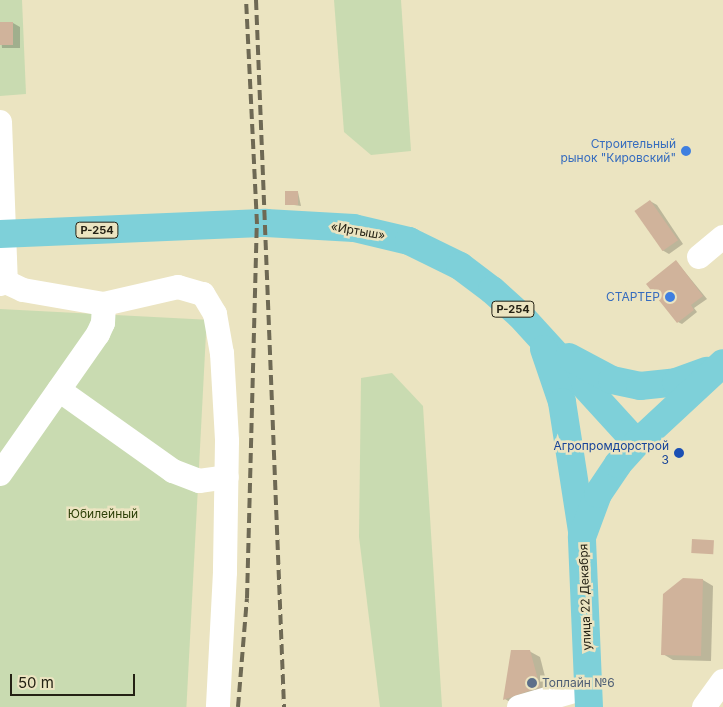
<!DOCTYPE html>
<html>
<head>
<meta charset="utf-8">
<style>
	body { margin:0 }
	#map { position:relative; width:723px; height:707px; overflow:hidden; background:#ebe4c1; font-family:Inter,sans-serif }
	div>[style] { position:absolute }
	.green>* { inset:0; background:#c9dbb1; transform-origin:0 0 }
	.shadow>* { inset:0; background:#0003 }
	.building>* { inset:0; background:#d0b39b; transform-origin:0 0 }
	.minor>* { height:24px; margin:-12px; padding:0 12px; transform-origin:12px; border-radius:12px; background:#fff }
	.major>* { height:28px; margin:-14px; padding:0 14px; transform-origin:14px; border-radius:14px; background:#7ed0d9 }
	.rail>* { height:4px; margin-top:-2px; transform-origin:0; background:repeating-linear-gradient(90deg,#6e6954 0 10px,transparent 0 15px) }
	.dots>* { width:14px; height:14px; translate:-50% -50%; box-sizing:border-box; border:2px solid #ebe4c1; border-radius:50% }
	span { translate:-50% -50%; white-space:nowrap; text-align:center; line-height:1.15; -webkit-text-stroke:5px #ebe4c1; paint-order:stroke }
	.shield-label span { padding:1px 4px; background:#ebe4c1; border:1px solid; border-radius:4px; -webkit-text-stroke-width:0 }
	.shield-label { font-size:11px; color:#242114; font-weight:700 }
	.shop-label { font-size:12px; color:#366cbe }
	.right { translate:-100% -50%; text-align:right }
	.street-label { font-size:12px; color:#242114 }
	.transit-label { font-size:12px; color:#164399 }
	.park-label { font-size:12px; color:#2e4008 }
	.service-label { font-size:12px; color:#4e5e75 }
	.left { translate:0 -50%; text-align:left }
	.scale { position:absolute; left:10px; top:674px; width:125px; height:22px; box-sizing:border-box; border:2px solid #242114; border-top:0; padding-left:6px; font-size:15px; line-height:18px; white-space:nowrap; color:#242114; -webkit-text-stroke:4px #ebe4c1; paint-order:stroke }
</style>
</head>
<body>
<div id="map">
	<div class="green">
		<i style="clip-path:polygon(0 0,22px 0,26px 94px,0 96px)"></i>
		<i style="clip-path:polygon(334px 0,401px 0,411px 151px,371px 155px,344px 132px)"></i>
		<i style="left:0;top:309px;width:207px;height:398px;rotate:3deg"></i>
		<i style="clip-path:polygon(392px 373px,423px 406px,442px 707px,380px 707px,359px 537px,361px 378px)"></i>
	</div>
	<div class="shadow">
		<i style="clip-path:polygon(13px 23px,20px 27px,20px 48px,2px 48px,0 24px)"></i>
		<i style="clip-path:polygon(298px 192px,301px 206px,287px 204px)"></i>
		<i style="clip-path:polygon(650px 201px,657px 205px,683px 244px,669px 254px,662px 250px)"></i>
		<i style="clip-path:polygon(676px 261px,707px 299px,694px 308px,697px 312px,682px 324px,678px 322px)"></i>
		<i style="clip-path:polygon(683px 580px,703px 580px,713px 586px,711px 661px,673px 660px,663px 654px)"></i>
		<i style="clip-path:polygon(529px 651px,540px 657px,549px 692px,515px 705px,505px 699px)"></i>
	</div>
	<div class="building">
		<i style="left:0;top:22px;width:13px;height:23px"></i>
		<i style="left:285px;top:191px;width:13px;height:14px"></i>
		<i style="left:650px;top:200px;width:49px;height:19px;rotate:55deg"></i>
		<i style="clip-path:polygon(676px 260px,703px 296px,691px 305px,694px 310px,677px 323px,646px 284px)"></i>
		<i style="left:692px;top:539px;width:22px;height:14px;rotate:3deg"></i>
		<i style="clip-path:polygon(683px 578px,703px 579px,701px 656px,661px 655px,663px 594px)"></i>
		<i style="clip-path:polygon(511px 650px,530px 650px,540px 687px,503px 700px)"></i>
	</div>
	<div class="minor">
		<i style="left:0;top:122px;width:160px;rotate:87.9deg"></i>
		<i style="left:699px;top:257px;width:31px;rotate:-40deg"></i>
		<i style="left:0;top:284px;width:6px;rotate:-18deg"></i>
		<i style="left:6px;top:282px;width:19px;rotate:25deg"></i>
		<i style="left:23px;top:290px;width:82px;rotate:9.8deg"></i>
		<i style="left:104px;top:304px;width:76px;rotate:-12.9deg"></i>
		<i style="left:178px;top:287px;width:26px;rotate:16deg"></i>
		<i style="left:203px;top:294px;width:23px;rotate:59deg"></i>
		<i style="left:215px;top:314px;width:40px;rotate:80deg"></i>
		<i style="left:222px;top:353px;width:88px;rotate:86.7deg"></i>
		<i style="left:227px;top:441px;width:131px;rotate:90.9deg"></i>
		<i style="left:225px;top:572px;width:135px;rotate:93deg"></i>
		<i style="left:59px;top:390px;width:140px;rotate:35.4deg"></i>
		<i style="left:173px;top:471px;width:28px;rotate:21deg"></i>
		<i style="left:199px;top:481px;width:28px;rotate:-8deg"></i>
		<i style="left:0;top:474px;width:171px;rotate:-55deg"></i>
		<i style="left:98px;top:334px;width:12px;rotate:-66deg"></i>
		<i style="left:103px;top:323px;width:19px;rotate:-87deg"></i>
		<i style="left:519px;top:707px;width:72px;rotate:-16.2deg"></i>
		<i style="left:704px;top:707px;width:32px;rotate:-54deg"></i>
	</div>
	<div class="major">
		<i style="left:0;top:234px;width:266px;rotate:-2.4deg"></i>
		<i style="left:266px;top:223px;width:88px;rotate:3.3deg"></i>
		<i style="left:354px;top:228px;width:57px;rotate:13.3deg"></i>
		<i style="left:409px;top:241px;width:57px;rotate:26.1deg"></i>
		<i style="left:460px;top:266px;width:40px;rotate:37deg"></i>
		<i style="left:492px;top:290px;width:38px;rotate:42deg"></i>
		<i style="left:520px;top:315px;width:173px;rotate:47.6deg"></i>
		<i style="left:544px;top:349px;width:56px;rotate:71.2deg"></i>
		<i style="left:562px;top:402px;width:131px;rotate:81.2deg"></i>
		<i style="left:569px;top:357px;width:49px;rotate:28.1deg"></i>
		<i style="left:612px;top:380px;width:29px;rotate:12deg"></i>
		<i style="left:640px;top:386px;width:36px;rotate:-6deg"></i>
		<i style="left:676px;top:382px;width:33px;rotate:-20deg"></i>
		<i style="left:589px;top:707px;width:170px;rotate:-92.4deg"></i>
		<i style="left:582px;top:537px;width:46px;rotate:-69.6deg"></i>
		<i style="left:598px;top:494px;width:36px;rotate:-56deg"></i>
		<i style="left:618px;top:464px;width:28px;rotate:-48deg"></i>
		<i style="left:637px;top:443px;width:117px;rotate:-42.9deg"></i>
	</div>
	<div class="rail">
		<i style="left:256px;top:0;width:708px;rotate:87.73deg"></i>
		<i style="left:238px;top:707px;width:109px;rotate:-85.3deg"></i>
		<i style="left:247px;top:598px;width:374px;rotate:-88.5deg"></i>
		<i style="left:257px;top:224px;width:224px;rotate:-92.8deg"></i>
	</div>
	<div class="dots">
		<i style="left:686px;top:151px;background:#3f7fe0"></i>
		<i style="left:670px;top:297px;background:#3f7fe0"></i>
		<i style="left:679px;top:453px;background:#1a4fb4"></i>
		<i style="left:532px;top:683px;background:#5c6f8a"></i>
	</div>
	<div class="shield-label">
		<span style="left:97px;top:230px">Р-254</span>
		<span style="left:513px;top:309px">Р-254</span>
	</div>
	<div class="shop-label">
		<span class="right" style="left:676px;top:151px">Строительный<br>рынок "Кировский"</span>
		<span class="right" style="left:660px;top:297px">СТАРТЕР</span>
	</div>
	<div class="street-label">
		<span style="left:358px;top:231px;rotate:10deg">«Иртыш»</span>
		<span style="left:585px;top:597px;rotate:-92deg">улица 22 Декабря</span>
	</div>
	<div class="transit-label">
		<span class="right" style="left:669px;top:453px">Агропромдорстрой<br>3</span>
	</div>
	<div class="park-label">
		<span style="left:103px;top:514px">Юбилейный</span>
	</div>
	<div class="service-label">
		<span class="left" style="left:542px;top:683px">Топлайн №6</span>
	</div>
	<div class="scale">50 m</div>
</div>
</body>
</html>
